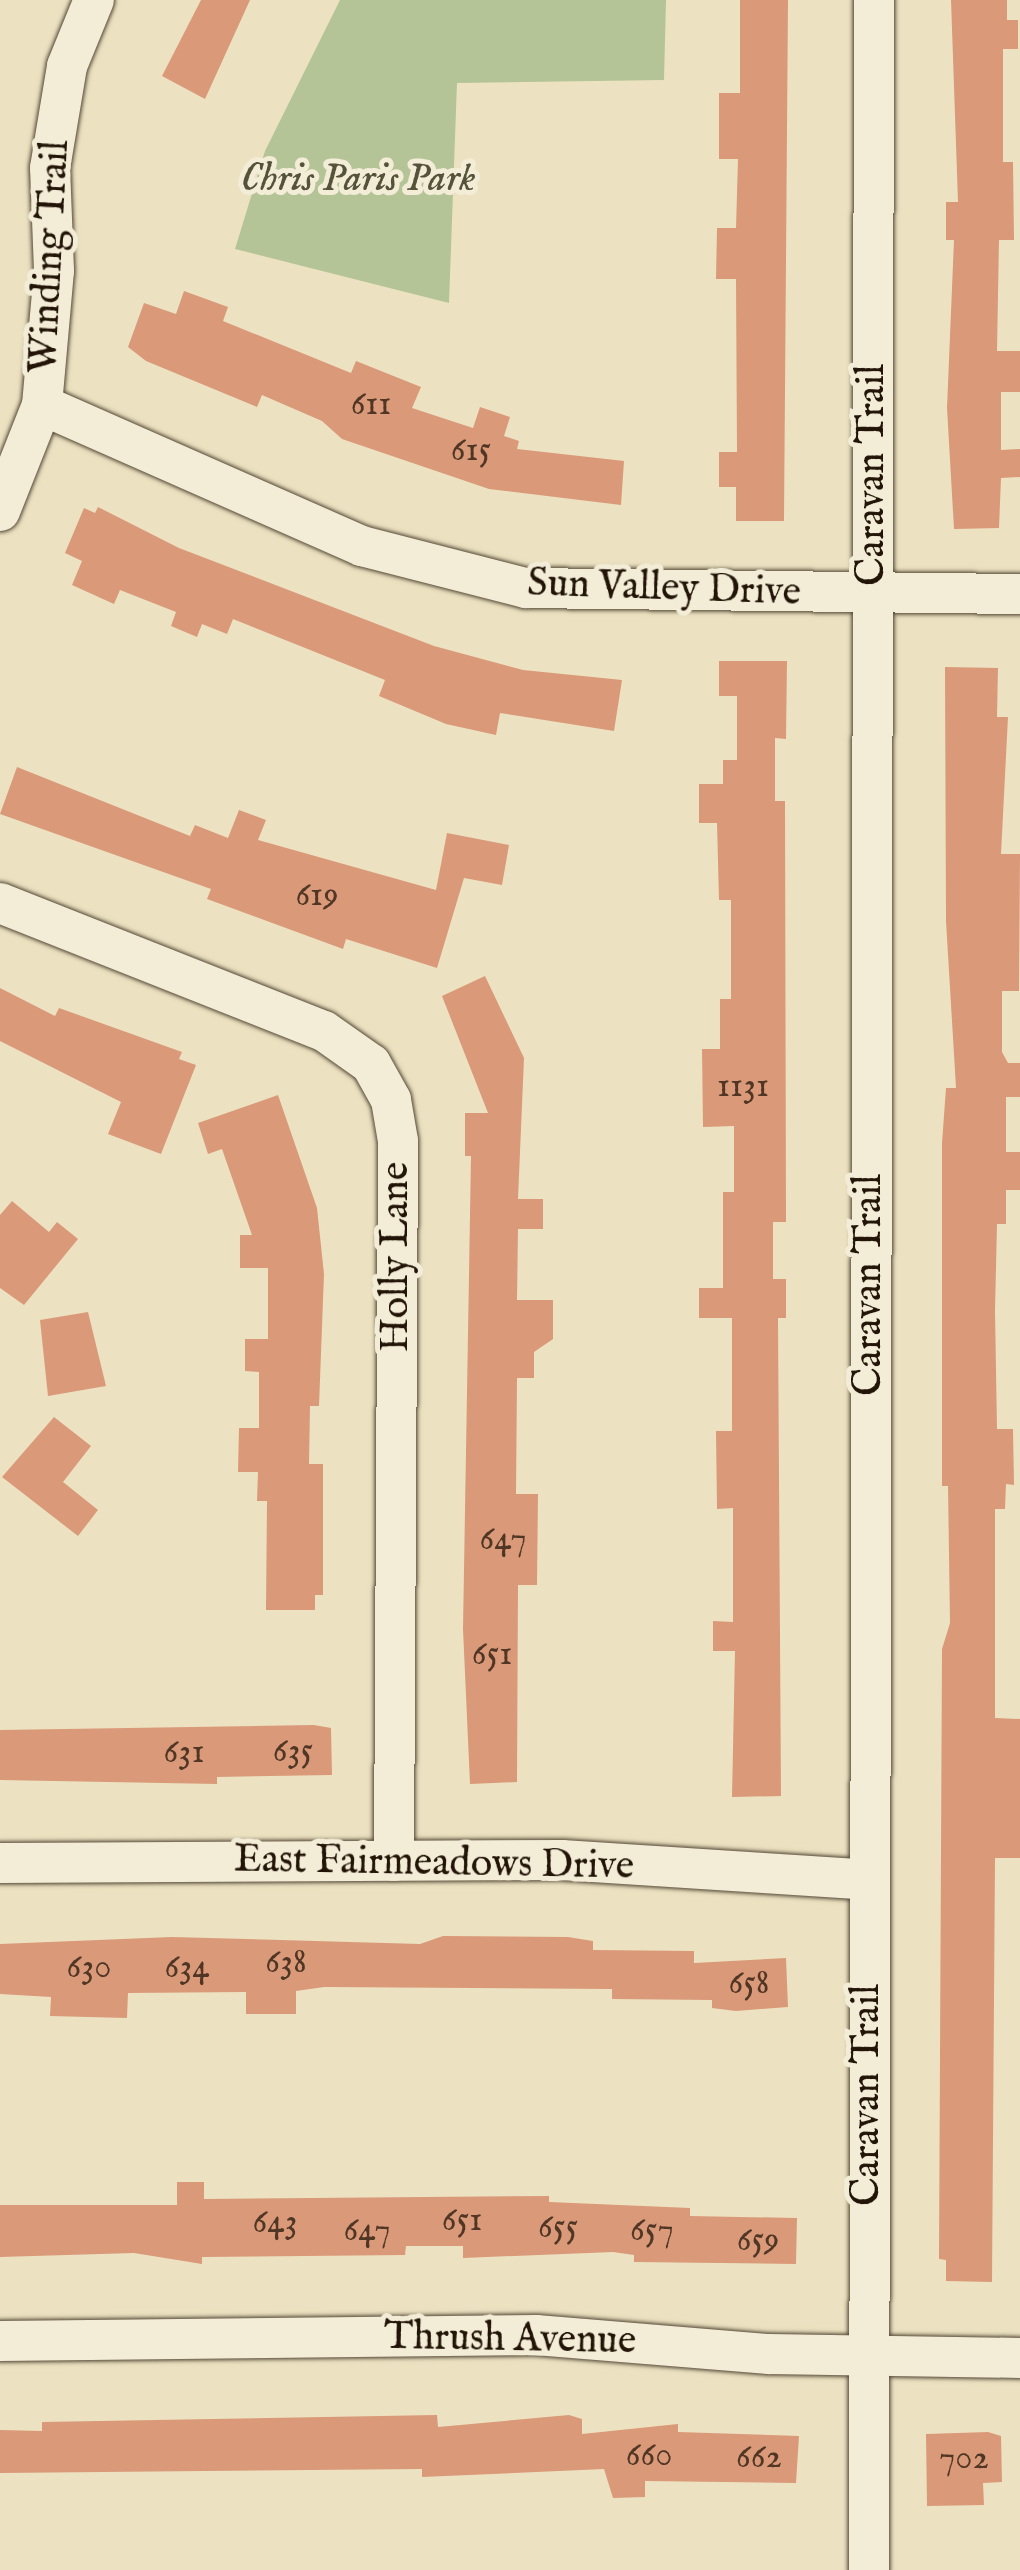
<!DOCTYPE html>
<html>
<head>
<meta charset="utf-8">
<style>
	body { margin:0 }
	#map { position:relative; width:1020px; height:2570px; overflow:hidden; background:#ece2c1; font-family:"IM FELL English",serif }
	div>[style] { position:absolute }
	.green>* { inset:0; background:#b4c496 }
	.building>* { inset:0; background:#da9979 }
	.roads { filter:drop-shadow(0 0 2px #544836) drop-shadow(0 0 2px #544836) }
	.street>* { height:40px; margin:-20px; padding:0 20px; transform-origin:20px; border-radius:20px; background:#f3ecd7 }
	span { translate:-50% -50%; white-space:nowrap; text-align:center; line-height:1.15; -webkit-text-stroke:10px #f3ecd7; paint-order:stroke }
	.number-label { font-size:35px; color:#503624 }
	.number-label span { -webkit-text-stroke-width:0 }
	.park-label { font-size:40px; color:#55523a; font-style:italic }
	.street-label { font-size:40px; color:#221508 }
</style>
</head>
<body>
<div id="map">
	<div class="green">
		<i style="clip-path:polygon(340px 0,666px 0,664px 80px,457px 83px,449px 303px,235px 249px,265px 151px)"></i>
	</div>
	<div class="building">
		<i style="clip-path:polygon(201px 0,250px 0,205px 99px,162px 76px)"></i>
		<i style="clip-path:polygon(740px 0,788px 0,784px 521px,736px 521px,736px 487px,719px 487px,719px 452px,737px 452px,736px 279px,716px 279px,717px 228px,736px 228px,738px 159px,719px 159px,719px 93px,740px 93px)"></i>
		<i style="clip-path:polygon(951px 0,1007px 0,1007px 20px,1018px 20px,1018px 49px,1003px 49px,1003px 162px,1013px 162px,1014px 240px,999px 240px,997px 351px,1020px 351px,1020px 392px,1001px 392px,1001px 450px,1020px 449px,1020px 477px,1001px 478px,999px 528px,954px 529px,947px 408px,954px 240px,946px 240px,946px 202px,958px 202px)"></i>
		<i style="clip-path:polygon(184px 291px,228px 307px,223px 321px,351px 373px,356px 361px,421px 387px,412px 408px,473px 428px,480px 407px,510px 417px,504px 436px,519px 441px,517px 449px,624px 461px,621px 505px,489px 489px,342px 439px,322px 421px,262px 395px,257px 407px,146px 361px,128px 347px,144px 303px,176px 314px)"></i>
		<i style="clip-path:polygon(98px 507px,179px 548px,434px 646px,523px 670px,622px 680px,614px 731px,500px 713px,496px 735px,446px 724px,379px 696px,385px 680px,233px 619px,227px 634px,202px 624px,197px 637px,171px 626px,176px 612px,120px 590px,114px 604px,72px 585px,82px 561px,65px 553px,84px 508px,95px 513px)"></i>
		<i style="clip-path:polygon(719px 661px,787px 661px,786px 739px,775px 738px,775px 801px,785px 801px,786px 1222px,773px 1222px,773px 1279px,786px 1279px,786px 1318px,778px 1318px,781px 1796px,732px 1797px,735px 1651px,713px 1651px,713px 1621px,733px 1622px,733px 1508px,717px 1509px,716px 1431px,732px 1431px,732px 1318px,699px 1318px,699px 1288px,723px 1288px,723px 1192px,734px 1192px,734px 1126px,703px 1127px,702px 1049px,720px 1049px,720px 999px,731px 999px,731px 900px,719px 900px,717px 823px,699px 823px,699px 784px,723px 784px,723px 760px,737px 760px,737px 696px,719px 696px)"></i>
		<i style="clip-path:polygon(945px 667px,998px 668px,997px 717px,1008px 717px,1001px 854px,1020px 854px,1019px 991px,1002px 991px,1002px 1052px,1008px 1063px,1020px 1063px,1020px 1097px,1006px 1097px,1006px 1152px,1020px 1152px,1020px 1190px,1006px 1190px,1006px 1224px,997px 1224px,995px 1311px,997px 1429px,1013px 1429px,1014px 1485px,1006px 1484px,1005px 1509px,995px 1509px,995px 1718px,1020px 1719px,1020px 1858px,995px 1858px,992px 2282px,946px 2281px,946px 2260px,939px 2259px,942px 1649px,950px 1623px,948px 1486px,942px 1486px,942px 1143px,946px 1088px,956px 1088px,946px 921px)"></i>
		<i style="clip-path:polygon(17px 767px,190px 836px,195px 825px,228px 838px,239px 810px,266px 820px,258px 840px,436px 890px,447px 833px,509px 845px,502px 885px,464px 878px,437px 968px,346px 939px,343px 949px,207px 899px,211px 889px,0 814px)"></i>
		<i style="clip-path:polygon(485px 976px,524px 1058px,518px 1199px,543px 1199px,543px 1229px,518px 1229px,517px 1300px,553px 1300px,553px 1339px,534px 1352px,534px 1378px,517px 1378px,516px 1494px,538px 1494px,537px 1585px,518px 1585px,517px 1782px,470px 1784px,463px 1629px,471px 1156px,465px 1156px,465px 1113px,488px 1113px,442px 996px)"></i>
		<i style="clip-path:polygon(0 988px,55px 1016px,59px 1008px,182px 1052px,179px 1059px,196px 1065px,161px 1154px,108px 1134px,121px 1102px,0 1041px)"></i>
		<i style="clip-path:polygon(278px 1095px,317px 1208px,324px 1274px,319px 1406px,310px 1406px,309px 1464px,323px 1464px,323px 1595px,315px 1595px,315px 1610px,266px 1610px,267px 1501px,257px 1501px,258px 1472px,238px 1472px,239px 1428px,259px 1428px,259px 1372px,245px 1371px,245px 1339px,268px 1339px,268px 1268px,240px 1268px,240px 1235px,252px 1235px,222px 1149px,208px 1154px,198px 1123px)"></i>
		<i style="clip-path:polygon(12px 1201px,49px 1232px,57px 1222px,78px 1239px,24px 1305px,0 1288px,0 1215px)"></i>
		<i style="clip-path:polygon(88px 1312px,106px 1386px,48px 1396px,40px 1320px)"></i>
		<i style="clip-path:polygon(54px 1417px,91px 1446px,63px 1482px,98px 1510px,78px 1536px,2px 1477px)"></i>
		<i style="clip-path:polygon(314px 1725px,331px 1728px,332px 1775px,217px 1777px,217px 1784px,0 1780px,0 1730px)"></i>
		<i style="clip-path:polygon(443px 1936px,568px 1937px,593px 1941px,593px 1950px,694px 1951px,694px 1963px,786px 1958px,788px 2007px,736px 2011px,712px 2008px,712px 2000px,612px 1999px,612px 1989px,324px 1987px,296px 1991px,296px 2014px,246px 2014px,246px 1992px,128px 1993px,127px 2018px,50px 2016px,51px 1997px,0 1994px,0 1944px,172px 1937px,420px 1944px)"></i>
		<i style="clip-path:polygon(177px 2182px,204px 2182px,204px 2199px,549px 2196px,549px 2202px,690px 2208px,690px 2216px,797px 2218px,796px 2264px,634px 2262px,634px 2255px,613px 2252px,463px 2258px,463px 2246px,406px 2246px,405px 2255px,202px 2257px,202px 2264px,134px 2253px,0 2257px,0 2205px,177px 2205px)"></i>
		<i style="clip-path:polygon(437px 2415px,438px 2427px,569px 2415px,582px 2419px,582px 2434px,678px 2424px,678px 2432px,799px 2436px,796px 2483px,645px 2481px,645px 2497px,613px 2498px,604px 2469px,422px 2477px,422px 2469px,0 2473px,0 2430px,42px 2431px,42px 2422px)"></i>
		<i style="clip-path:polygon(988px 2432px,1001px 2436px,1002px 2482px,983px 2483px,984px 2505px,927px 2506px,926px 2434px)"></i>
	</div>
	<div class="roads">
		<div class="street">
			<i style="left:42px;top:405px;width:350px;rotate:23.8deg"></i>
			<i style="left:362px;top:546px;width:169px;rotate:14.4deg"></i>
			<i style="left:526px;top:588px;width:494px;rotate:0.7deg"></i>
			<i style="left:0;top:511px;width:114px;rotate:-68.4deg"></i>
			<i style="left:42px;top:405px;width:135px;rotate:-84.9deg"></i>
			<i style="left:54px;top:271px;width:103px;rotate:-92.2deg"></i>
			<i style="left:50px;top:168px;width:103px;rotate:-80.5deg"></i>
			<i style="left:67px;top:66px;width:71px;rotate:-67.8deg"></i>
			<i style="left:0;top:903px;width:348px;rotate:21.6deg"></i>
			<i style="left:324px;top:1031px;width:57px;rotate:35.1deg"></i>
			<i style="left:371px;top:1064px;width:41px;rotate:60.9deg"></i>
			<i style="left:391px;top:1100px;width:42px;rotate:80.3deg"></i>
			<i style="left:398px;top:1141px;width:720px;rotate:90.32deg"></i>
			<i style="left:0;top:1863px;width:562px;rotate:-0.31deg"></i>
			<i style="left:562px;top:1860px;width:307px;rotate:3.7deg"></i>
			<i style="left:0;top:2341px;width:536px;rotate:-0.64deg"></i>
			<i style="left:536px;top:2335px;width:234px;rotate:4.7deg"></i>
			<i style="left:769px;top:2354px;width:251px;rotate:0.9deg"></i>
			<i style="left:869px;top:2570px;width:2570px;rotate:-89.89deg"></i>
		</div>
	</div>
	<div class="number-label">
		<span style="left:371px;top:405px">611</span>
		<span style="left:471px;top:451px">615</span>
		<span style="left:317px;top:896px">619</span>
		<span style="left:743px;top:1087px">1131</span>
		<span style="left:503px;top:1540px">647</span>
		<span style="left:492px;top:1655px">651</span>
		<span style="left:293px;top:1752px">635</span>
		<span style="left:184px;top:1753px">631</span>
		<span style="left:286px;top:1963px">638</span>
		<span style="left:89px;top:1968px">630</span>
		<span style="left:187px;top:1968px">634</span>
		<span style="left:749px;top:1984px">658</span>
		<span style="left:462px;top:2221px">651</span>
		<span style="left:275px;top:2223px">643</span>
		<span style="left:558px;top:2228px">655</span>
		<span style="left:367px;top:2231px">647</span>
		<span style="left:652px;top:2231px">657</span>
		<span style="left:758px;top:2241px">659</span>
		<span style="left:649px;top:2456px">660</span>
		<span style="left:759px;top:2458px">662</span>
		<span style="left:964px;top:2459px">702</span>
	</div>
	<div class="park-label">
		<span style="left:358px;top:180px">Chris Paris Park</span>
	</div>
	<div class="street-label">
		<span style="left:51px;top:257px;rotate:-87deg">Winding Trail</span>
		<span style="left:873px;top:475px;rotate:-90deg">Caravan Trail</span>
		<span style="left:664px;top:589px;rotate:2deg">Sun Valley Drive</span>
		<span style="left:397px;top:1257px;rotate:-90deg">Holly Lane</span>
		<span style="left:870px;top:1285px;rotate:-90deg">Caravan Trail</span>
		<span style="left:434px;top:1864px;rotate:1deg">East Fairmeadows Drive</span>
		<span style="left:868px;top:2095px;rotate:-90deg">Caravan Trail</span>
		<span style="left:510px;top:2340px;rotate:1deg">Thrush Avenue</span>
	</div>
</div>
</body>
</html>
